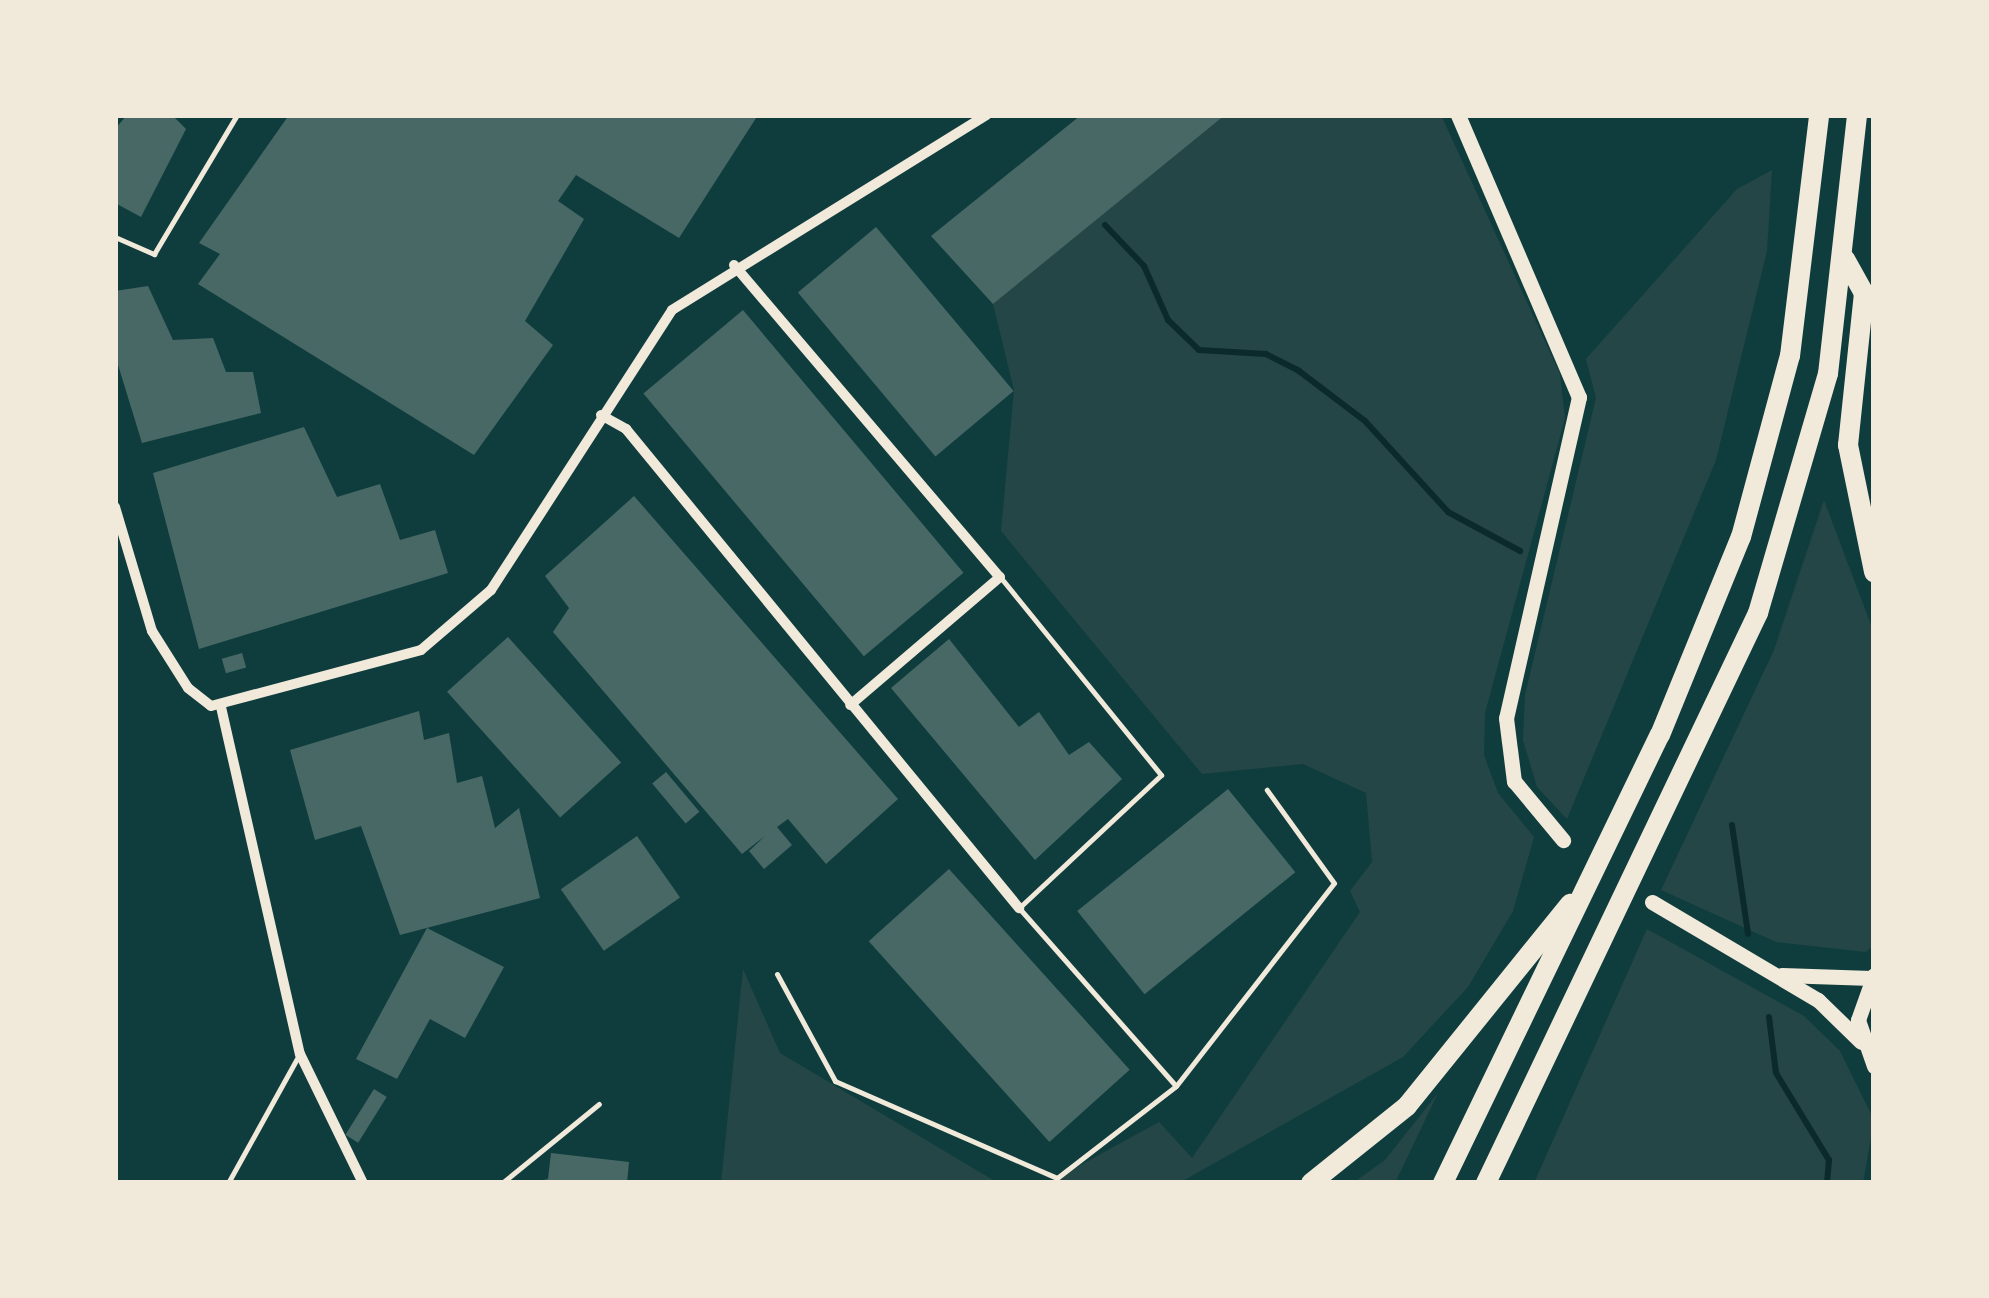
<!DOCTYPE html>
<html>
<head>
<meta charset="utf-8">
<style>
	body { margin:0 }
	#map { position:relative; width:1989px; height:1298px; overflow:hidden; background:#0f3d3e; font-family:Montserrat,sans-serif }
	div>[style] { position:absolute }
	.green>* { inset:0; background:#244646 }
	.stream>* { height:6px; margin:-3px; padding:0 3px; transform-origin:3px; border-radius:3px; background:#0a2a2b }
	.building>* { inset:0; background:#486865; transform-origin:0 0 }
	.service>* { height:5px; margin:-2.5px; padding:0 2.5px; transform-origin:2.5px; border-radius:2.5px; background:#f1e9da }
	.minor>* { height:10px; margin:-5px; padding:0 5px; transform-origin:5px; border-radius:5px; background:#f1e9da }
	.secondary>* { height:15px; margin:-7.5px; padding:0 7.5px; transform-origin:7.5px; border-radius:7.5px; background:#f1e9da }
	.motorway>* { height:20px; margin:-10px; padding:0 10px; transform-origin:10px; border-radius:10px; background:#f1e9da }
	span { translate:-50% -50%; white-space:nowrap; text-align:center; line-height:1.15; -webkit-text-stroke:8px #f1e9da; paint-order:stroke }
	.frame { position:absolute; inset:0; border:118px solid #f1e9da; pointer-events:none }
</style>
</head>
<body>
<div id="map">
	<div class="green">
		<i style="clip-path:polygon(1225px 115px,1441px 115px,1560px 374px,1565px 418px,1485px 713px,1484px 755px,1498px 793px,1534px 837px,1513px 911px,1468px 987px,1403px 1057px,1179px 1183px,1048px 1183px,1159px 1122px,1192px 1158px,1360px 912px,1350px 891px,1372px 862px,1366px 793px,1303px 764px,1202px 774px,1001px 531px,1014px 390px,993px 304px)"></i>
		<i style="clip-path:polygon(1772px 170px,1767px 251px,1716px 460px,1567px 819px,1537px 787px,1523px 740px,1525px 695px,1596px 398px,1586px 359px,1737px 189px)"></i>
		<i style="clip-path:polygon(1824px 500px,1874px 633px,1874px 945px,1866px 952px,1776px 942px,1661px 890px,1774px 650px)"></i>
		<i style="clip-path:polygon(1647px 929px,1804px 1016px,1840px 1051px,1874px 1120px,1863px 1183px,1534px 1183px)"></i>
		<i style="clip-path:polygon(743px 969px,780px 1053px,998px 1183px,721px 1183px)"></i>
		<i style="clip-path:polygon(1438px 1093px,1395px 1183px,1353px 1183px,1385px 1160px)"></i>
	</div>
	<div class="stream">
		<i style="left:1105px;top:225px;width:57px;rotate:46.4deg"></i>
		<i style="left:1144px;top:266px;width:59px;rotate:66deg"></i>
		<i style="left:1168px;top:320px;width:43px;rotate:44.1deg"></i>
		<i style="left:1199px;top:350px;width:67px;rotate:3.4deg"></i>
		<i style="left:1266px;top:354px;width:37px;rotate:27deg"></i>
		<i style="left:1299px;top:371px;width:83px;rotate:37.1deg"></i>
		<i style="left:1365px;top:421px;width:123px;rotate:47.6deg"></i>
		<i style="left:1448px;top:512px;width:82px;rotate:28.4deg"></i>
		<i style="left:1732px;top:825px;width:110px;rotate:81.6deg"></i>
		<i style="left:1769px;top:1017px;width:56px;rotate:82.9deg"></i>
		<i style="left:1776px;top:1073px;width:102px;rotate:58.7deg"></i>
		<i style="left:1829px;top:1160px;width:23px;rotate:95deg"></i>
	</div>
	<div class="building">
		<i style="clip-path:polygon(127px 115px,172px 115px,186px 129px,141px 217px,115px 203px,115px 129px)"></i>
		<i style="clip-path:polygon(289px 115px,758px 115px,679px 238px,576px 175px,558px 201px,584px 219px,525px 321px,553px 345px,474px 455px,198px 284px,220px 254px,199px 243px)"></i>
		<i style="clip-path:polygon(1081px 115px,1225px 115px,993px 304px,931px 236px)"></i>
		<i style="left:876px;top:227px;width:214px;height:102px;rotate:50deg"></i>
		<i style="clip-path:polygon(148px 286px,173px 340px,213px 338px,226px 372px,253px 372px,261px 413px,142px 443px,115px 355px,115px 291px)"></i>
		<i style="left:743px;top:310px;width:343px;height:130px;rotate:50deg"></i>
		<i style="clip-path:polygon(304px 427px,337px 497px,380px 484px,400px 540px,435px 530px,448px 573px,199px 649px,153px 473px)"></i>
		<i style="clip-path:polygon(634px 496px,898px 799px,826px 864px,788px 819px,777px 827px,792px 845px,764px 869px,749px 851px,765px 836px,742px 854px,553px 632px,569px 608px,545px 576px)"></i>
		<i style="left:508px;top:637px;width:169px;height:82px;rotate:48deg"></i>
		<i style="clip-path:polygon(949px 639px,1019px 727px,1039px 712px,1069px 755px,1089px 742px,1122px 779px,1035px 860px,891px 688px)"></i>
		<i style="left:242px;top:653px;width:15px;height:21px;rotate:74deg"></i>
		<i style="clip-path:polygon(419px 711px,424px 740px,449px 733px,457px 783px,482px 776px,495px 828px,519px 808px,540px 898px,400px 935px,361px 826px,315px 840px,290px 750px)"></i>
		<i style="left:666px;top:772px;width:52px;height:18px;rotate:50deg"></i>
		<i style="left:1228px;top:789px;width:107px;height:194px;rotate:51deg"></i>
		<i style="left:637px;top:836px;width:75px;height:93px;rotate:55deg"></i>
		<i style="left:949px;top:869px;width:270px;height:108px;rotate:48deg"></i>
		<i style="clip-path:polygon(427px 928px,504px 967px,465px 1038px,430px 1019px,397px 1079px,356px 1059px)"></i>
		<i style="left:374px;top:1089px;width:15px;height:54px;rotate:32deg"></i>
		<i style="clip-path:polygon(551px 1153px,629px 1162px,627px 1183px,529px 1183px,548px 1179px)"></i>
	</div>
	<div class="service">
		<i style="left:115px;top:237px;width:43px;rotate:23.6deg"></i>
		<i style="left:154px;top:254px;width:162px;rotate:-59.2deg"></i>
		<i style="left:1001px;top:578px;width:254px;rotate:50.9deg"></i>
		<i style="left:1161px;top:775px;width:195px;rotate:136.9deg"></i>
		<i style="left:1019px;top:908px;width:237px;rotate:48.6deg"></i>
		<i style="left:1176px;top:1086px;width:257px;rotate:-52.1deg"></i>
		<i style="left:1334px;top:883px;width:115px;rotate:-125.8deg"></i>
		<i style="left:777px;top:974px;width:122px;rotate:61.5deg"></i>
		<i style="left:835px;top:1081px;width:242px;rotate:23.6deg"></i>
		<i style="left:1057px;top:1178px;width:150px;rotate:-37.7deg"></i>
		<i style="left:228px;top:1183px;width:146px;rotate:-61deg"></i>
		<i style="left:502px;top:1183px;width:125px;rotate:-39.2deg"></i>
	</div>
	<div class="minor">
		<i style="left:734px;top:265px;width:410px;rotate:49.6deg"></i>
		<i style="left:1000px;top:577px;width:197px;rotate:139.5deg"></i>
		<i style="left:601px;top:415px;width:29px;rotate:29deg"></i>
		<i style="left:626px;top:429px;width:620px;rotate:50.63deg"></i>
		<i style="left:115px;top:507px;width:129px;rotate:73.4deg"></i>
		<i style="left:152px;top:631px;width:67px;rotate:57.7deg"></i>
		<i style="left:188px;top:688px;width:29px;rotate:38deg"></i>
		<i style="left:211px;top:706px;width:217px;rotate:-14.9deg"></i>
		<i style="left:421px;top:650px;width:92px;rotate:-40.6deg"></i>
		<i style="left:491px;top:590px;width:333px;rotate:-57.1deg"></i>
		<i style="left:672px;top:310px;width:370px;rotate:-31.8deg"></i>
		<i style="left:221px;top:707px;width:356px;rotate:77.2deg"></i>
		<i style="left:300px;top:1054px;width:144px;rotate:64deg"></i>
	</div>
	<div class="secondary">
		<i style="left:1458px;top:115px;width:307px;rotate:66.8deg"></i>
		<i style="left:1579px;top:397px;width:329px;rotate:102.8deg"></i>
		<i style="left:1506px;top:718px;width:64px;rotate:82.8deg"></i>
		<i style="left:1514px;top:781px;width:77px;rotate:50.3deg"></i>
		<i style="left:1652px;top:902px;width:193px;rotate:30.6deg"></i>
		<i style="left:1818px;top:1000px;width:60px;rotate:44.3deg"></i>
		<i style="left:1782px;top:975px;width:89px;rotate:1.9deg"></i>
		<i style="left:1874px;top:975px;width:48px;rotate:109.6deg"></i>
		<i style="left:1858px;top:1020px;width:49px;rotate:70.8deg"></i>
	</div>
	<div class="motorway">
		<i style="left:1845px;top:259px;width:39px;rotate:61deg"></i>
		<i style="left:1864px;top:293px;width:153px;rotate:96deg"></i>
		<i style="left:1848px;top:445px;width:130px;rotate:78.4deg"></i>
		<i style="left:1311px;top:1183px;width:123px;rotate:-38.7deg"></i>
		<i style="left:1407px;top:1106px;width:260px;rotate:-51.1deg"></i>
		<i style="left:1443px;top:1183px;width:498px;rotate:-64.2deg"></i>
		<i style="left:1660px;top:735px;width:214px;rotate:-67.8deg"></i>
		<i style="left:1741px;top:537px;width:188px;rotate:-74.9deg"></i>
		<i style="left:1790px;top:356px;width:243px;rotate:-83.1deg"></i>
		<i style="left:1486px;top:1183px;width:632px;rotate:-64.49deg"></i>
		<i style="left:1758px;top:613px;width:249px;rotate:-73.7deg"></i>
		<i style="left:1828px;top:374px;width:261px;rotate:-83.6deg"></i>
	</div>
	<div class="frame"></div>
</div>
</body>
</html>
